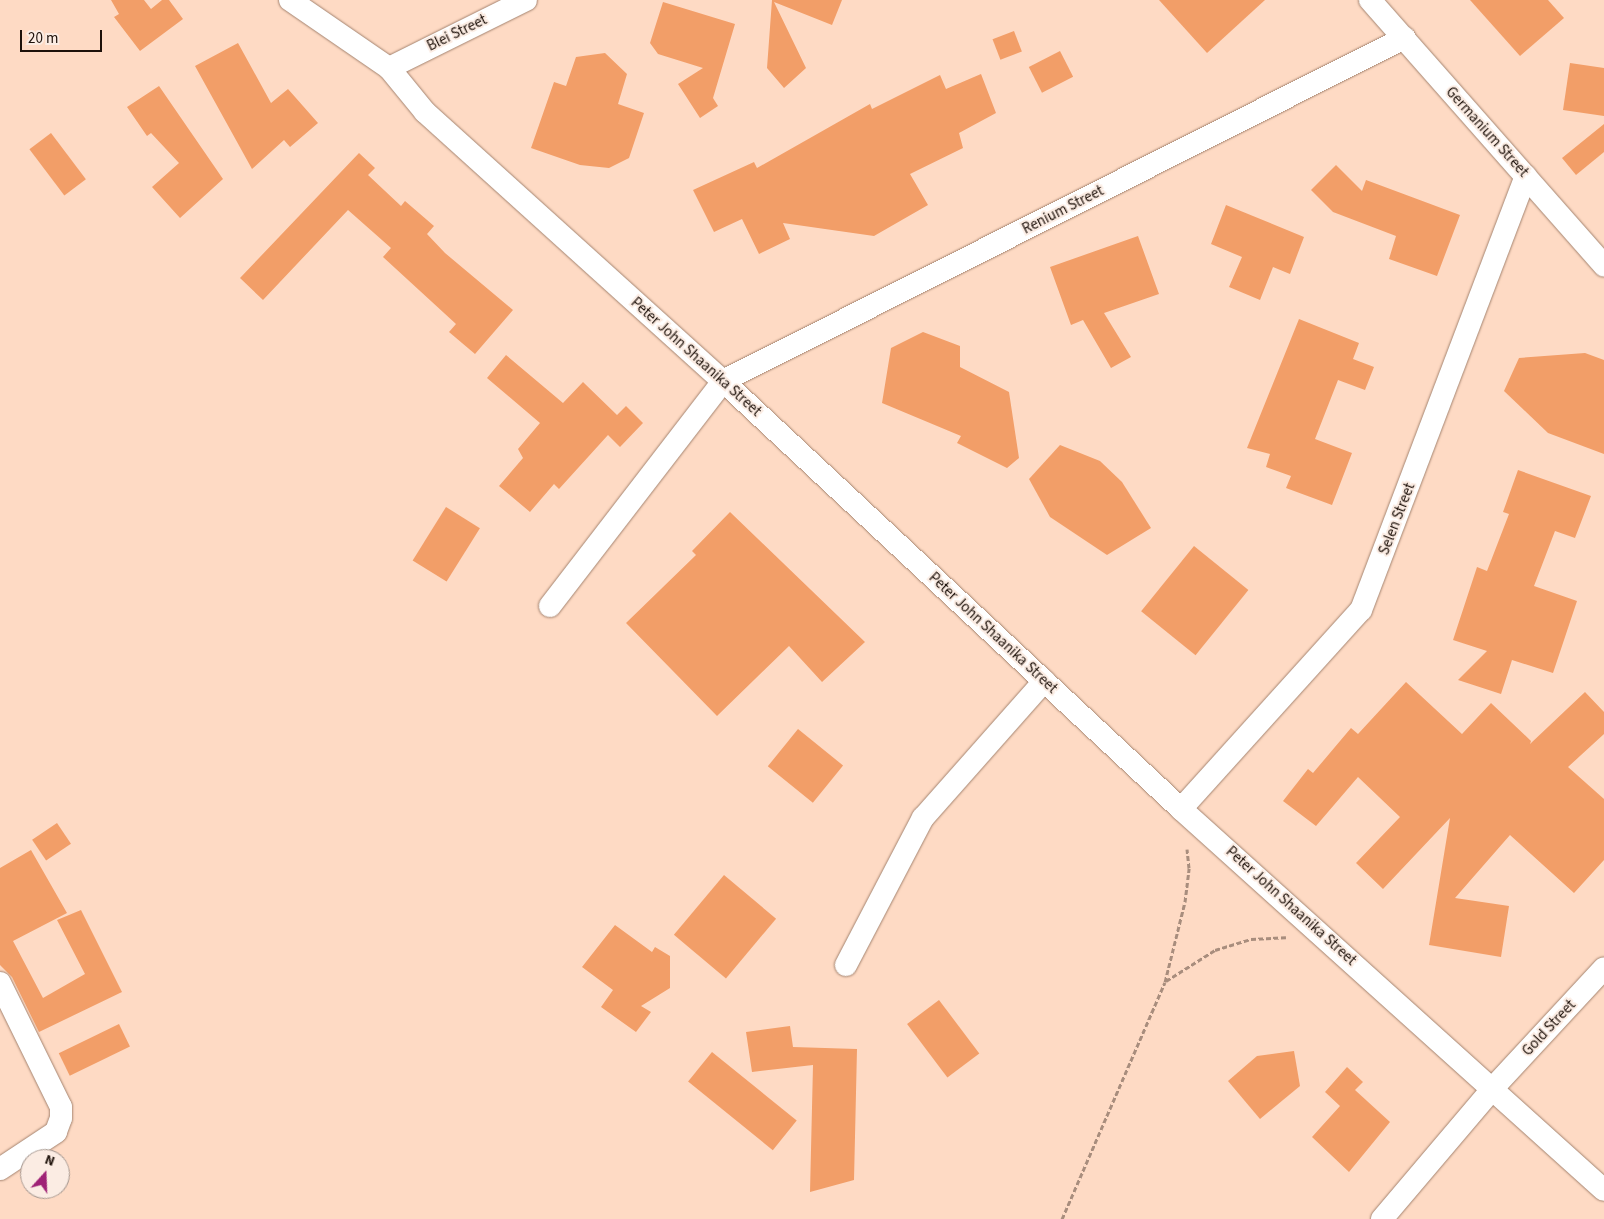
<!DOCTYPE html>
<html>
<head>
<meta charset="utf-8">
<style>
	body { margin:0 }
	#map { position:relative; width:1604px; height:1219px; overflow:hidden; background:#fedac4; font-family:"Source Sans 3",sans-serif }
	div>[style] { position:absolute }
	.building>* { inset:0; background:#f29e68; transform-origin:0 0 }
	.path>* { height:3px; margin-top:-1.5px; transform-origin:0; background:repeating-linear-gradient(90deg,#a88d7d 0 5px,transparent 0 7.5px) }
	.roads { filter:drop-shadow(0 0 1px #a48470) drop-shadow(0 0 1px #a48470) }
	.minor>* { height:22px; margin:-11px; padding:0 11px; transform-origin:11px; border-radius:11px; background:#fff }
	span { translate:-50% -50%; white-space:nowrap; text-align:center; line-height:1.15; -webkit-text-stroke:4px #fbece3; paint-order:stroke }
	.street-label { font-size:15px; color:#1d110a }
	.north { position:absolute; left:20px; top:1149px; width:50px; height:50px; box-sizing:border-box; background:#fbece3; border:1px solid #a2948c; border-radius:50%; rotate:20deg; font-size:14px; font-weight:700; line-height:20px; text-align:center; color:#1d110a }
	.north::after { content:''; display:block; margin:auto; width:18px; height:22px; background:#9f2276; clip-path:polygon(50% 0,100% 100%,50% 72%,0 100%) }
	.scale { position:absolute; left:20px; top:30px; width:82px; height:22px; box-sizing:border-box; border:2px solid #1d110a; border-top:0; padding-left:6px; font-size:15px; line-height:18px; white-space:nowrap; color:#1d110a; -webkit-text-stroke:4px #fbece3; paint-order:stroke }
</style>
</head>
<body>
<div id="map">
	<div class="building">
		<i style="clip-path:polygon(111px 0,144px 0,151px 9px,162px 0,169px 0,183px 19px,140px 51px,114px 17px,119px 14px)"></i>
		<i style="clip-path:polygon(772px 0,842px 0,832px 25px,774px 2px,806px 68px,784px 88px,767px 68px)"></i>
		<i style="clip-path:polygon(1159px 0,1265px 0,1207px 53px)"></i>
		<i style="clip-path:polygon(1470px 0,1548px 0,1564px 18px,1520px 56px)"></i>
		<i style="clip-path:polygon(663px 2px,735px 24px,713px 98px,718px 106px,700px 118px,678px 84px,703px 68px,658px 54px,650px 43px)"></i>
		<i style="left:1014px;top:31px;width:22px;height:23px;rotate:69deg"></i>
		<i style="clip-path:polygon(238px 43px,271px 103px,288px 89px,318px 123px,290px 147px,284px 140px,252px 169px,195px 66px)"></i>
		<i style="left:1060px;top:51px;width:29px;height:35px;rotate:63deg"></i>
		<i style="clip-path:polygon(605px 53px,627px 74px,618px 104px,644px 113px,629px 158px,609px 168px,580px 165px,531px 148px,554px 82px,566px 86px,576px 57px)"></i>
		<i style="clip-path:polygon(1570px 63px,1604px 68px,1604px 116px,1563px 110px)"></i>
		<i style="clip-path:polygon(981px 74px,996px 113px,959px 133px,963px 148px,910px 174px,928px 205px,874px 236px,783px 223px,790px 239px,759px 254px,742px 219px,714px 232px,693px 190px,754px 162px,757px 168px,870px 104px,872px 109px,940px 75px,946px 89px)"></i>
		<i style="clip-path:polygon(159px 86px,223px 179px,180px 218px,152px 187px,179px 163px,151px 133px,147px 136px,127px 107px)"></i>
		<i style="clip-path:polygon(1604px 124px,1604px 152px,1576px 175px,1562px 158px)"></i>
		<i style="left:51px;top:133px;width:58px;height:27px;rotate:53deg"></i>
		<i style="clip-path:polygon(359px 153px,375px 168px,368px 175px,401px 206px,405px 201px,434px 226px,427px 234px,445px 253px,513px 310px,475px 354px,449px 332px,456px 324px,383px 257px,391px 248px,348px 210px,263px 300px,240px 278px)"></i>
		<i style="clip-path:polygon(1336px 165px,1362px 191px,1366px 180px,1460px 215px,1437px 276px,1389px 259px,1396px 236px,1333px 212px,1311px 190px)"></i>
		<i style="clip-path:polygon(1226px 205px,1304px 237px,1290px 274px,1273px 267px,1260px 300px,1229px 287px,1242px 257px,1211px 244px)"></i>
		<i style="clip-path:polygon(1138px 236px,1159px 294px,1104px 313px,1131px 357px,1111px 368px,1083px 320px,1071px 325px,1050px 267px)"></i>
		<i style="clip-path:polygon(1299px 319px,1359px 343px,1353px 359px,1374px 367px,1365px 390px,1338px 380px,1315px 439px,1352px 453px,1332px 505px,1286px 488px,1291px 476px,1266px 467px,1270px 454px,1247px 448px)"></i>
		<i style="clip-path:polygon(923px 332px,960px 346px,960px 367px,1009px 392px,1019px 458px,1007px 468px,957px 443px,961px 436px,882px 403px,891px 348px)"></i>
		<i style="clip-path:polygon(1585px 353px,1604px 360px,1604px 454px,1548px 433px,1504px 391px,1519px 358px)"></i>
		<i style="clip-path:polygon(506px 355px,563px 403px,583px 382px,617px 415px,626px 406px,643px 423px,620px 447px,608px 435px,559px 489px,554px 484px,530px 512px,499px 486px,523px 458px,518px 449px,540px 423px,487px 378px)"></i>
		<i style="clip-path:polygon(1060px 445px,1100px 461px,1122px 482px,1151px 528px,1107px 555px,1050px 517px,1029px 479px)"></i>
		<i style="clip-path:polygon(1518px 470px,1591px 496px,1575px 538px,1555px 531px,1534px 586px,1577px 601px,1553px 673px,1512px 660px,1501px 694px,1458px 680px,1487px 651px,1453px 640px,1477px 567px,1487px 571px,1509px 514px,1503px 512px)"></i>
		<i style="left:446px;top:507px;width:40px;height:63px;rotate:32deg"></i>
		<i style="clip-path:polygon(730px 512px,865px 642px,822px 682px,789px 646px,717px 716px,626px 623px,696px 555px,692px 551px)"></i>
		<i style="left:1194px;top:546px;width:70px;height:84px;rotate:39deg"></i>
		<i style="clip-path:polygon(1406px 682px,1462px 734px,1491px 703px,1531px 741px,1530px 744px,1585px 692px,1604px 712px,1604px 734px,1568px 767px,1604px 799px,1604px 860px,1574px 893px,1510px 835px,1455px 898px,1509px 906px,1501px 957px,1429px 945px,1450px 818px,1383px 889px,1356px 863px,1400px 817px,1358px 777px,1316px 826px,1283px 801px,1308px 769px,1313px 773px,1351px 728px,1358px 734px)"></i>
		<i style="left:798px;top:729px;width:58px;height:48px;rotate:39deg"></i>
		<i style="left:57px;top:823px;width:25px;height:30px;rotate:56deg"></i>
		<i style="clip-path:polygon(31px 850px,67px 913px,13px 941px,43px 998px,85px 974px,57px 920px,81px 910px,122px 992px,39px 1032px,12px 977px,0 965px,0 868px)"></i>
		<i style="left:724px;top:875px;width:68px;height:78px;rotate:40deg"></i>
		<i style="clip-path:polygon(615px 925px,652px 952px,655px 947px,670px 956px,670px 988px,641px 1006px,651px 1012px,636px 1032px,601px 1007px,613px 990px,582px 967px)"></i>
		<i style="left:939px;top:1000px;width:67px;height:40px;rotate:53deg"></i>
		<i style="left:119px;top:1024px;width:25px;height:67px;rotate:64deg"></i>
		<i style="clip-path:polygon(790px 1026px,793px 1047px,857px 1049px,854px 1180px,810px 1192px,813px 1065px,752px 1072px,746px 1032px)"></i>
		<i style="clip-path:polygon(1294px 1051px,1300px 1086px,1260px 1119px,1228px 1081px,1257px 1056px)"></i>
		<i style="left:712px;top:1052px;width:109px;height:38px;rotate:39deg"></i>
		<i style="clip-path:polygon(1347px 1067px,1363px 1082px,1355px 1090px,1390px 1122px,1349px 1172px,1312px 1137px,1340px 1106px,1325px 1092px)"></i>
	</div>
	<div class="path">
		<i style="left:1166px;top:981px;width:58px;rotate:-32.3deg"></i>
		<i style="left:1215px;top:950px;width:38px;rotate:-17deg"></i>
		<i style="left:1251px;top:939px;width:35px;rotate:-3deg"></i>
		<i style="left:1062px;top:1219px;width:258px;rotate:-66.5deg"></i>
		<i style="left:1165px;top:982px;width:82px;rotate:-76deg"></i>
		<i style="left:1185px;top:902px;width:34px;rotate:-83deg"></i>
		<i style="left:1189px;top:868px;width:19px;rotate:-96deg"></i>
	</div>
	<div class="roads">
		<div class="minor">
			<i style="left:290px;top:0;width:120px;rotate:34.5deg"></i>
			<i style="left:389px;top:68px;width:57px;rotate:50.7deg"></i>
			<i style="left:425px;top:112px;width:401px;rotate:42.1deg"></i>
			<i style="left:723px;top:381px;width:627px;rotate:43.06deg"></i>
			<i style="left:1181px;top:809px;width:569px;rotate:42.01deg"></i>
			<i style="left:1370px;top:0;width:354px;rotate:48.6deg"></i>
			<i style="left:389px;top:68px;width:153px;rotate:-26.4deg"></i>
			<i style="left:550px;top:606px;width:284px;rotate:-52.4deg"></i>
			<i style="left:723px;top:381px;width:763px;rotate:-26.73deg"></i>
			<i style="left:1181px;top:809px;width:268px;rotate:-47.9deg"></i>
			<i style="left:1361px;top:610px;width:464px;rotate:-69.2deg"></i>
			<i style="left:846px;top:965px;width:166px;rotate:-62.4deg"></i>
			<i style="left:923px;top:818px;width:183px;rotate:-48.5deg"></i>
			<i style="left:0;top:983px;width:138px;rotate:63.8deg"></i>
			<i style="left:61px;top:1107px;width:11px;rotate:90deg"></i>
			<i style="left:61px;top:1118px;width:15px;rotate:110deg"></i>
			<i style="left:56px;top:1132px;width:67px;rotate:146.5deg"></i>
			<i style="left:1382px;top:1219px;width:172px;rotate:-49.7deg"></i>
			<i style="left:1493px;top:1088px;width:163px;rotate:-47.2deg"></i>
		</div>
	</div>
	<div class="street-label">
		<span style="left:457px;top:33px;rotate:-26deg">Blei Street</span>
		<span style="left:1487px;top:132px;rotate:48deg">Germanium Street</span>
		<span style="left:1063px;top:210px;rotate:-27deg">Renium Street</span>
		<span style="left:696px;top:357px;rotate:42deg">Peter John Shaanika Street</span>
		<span style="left:1397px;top:519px;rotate:-69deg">Selen Street</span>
		<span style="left:993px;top:633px;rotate:43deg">Peter John Shaanika Street</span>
		<span style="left:1291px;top:906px;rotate:42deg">Peter John Shaanika Street</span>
		<span style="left:1549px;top:1028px;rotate:-47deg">Gold Street</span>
	</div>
	<div class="north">N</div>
	<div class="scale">20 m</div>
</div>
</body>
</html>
